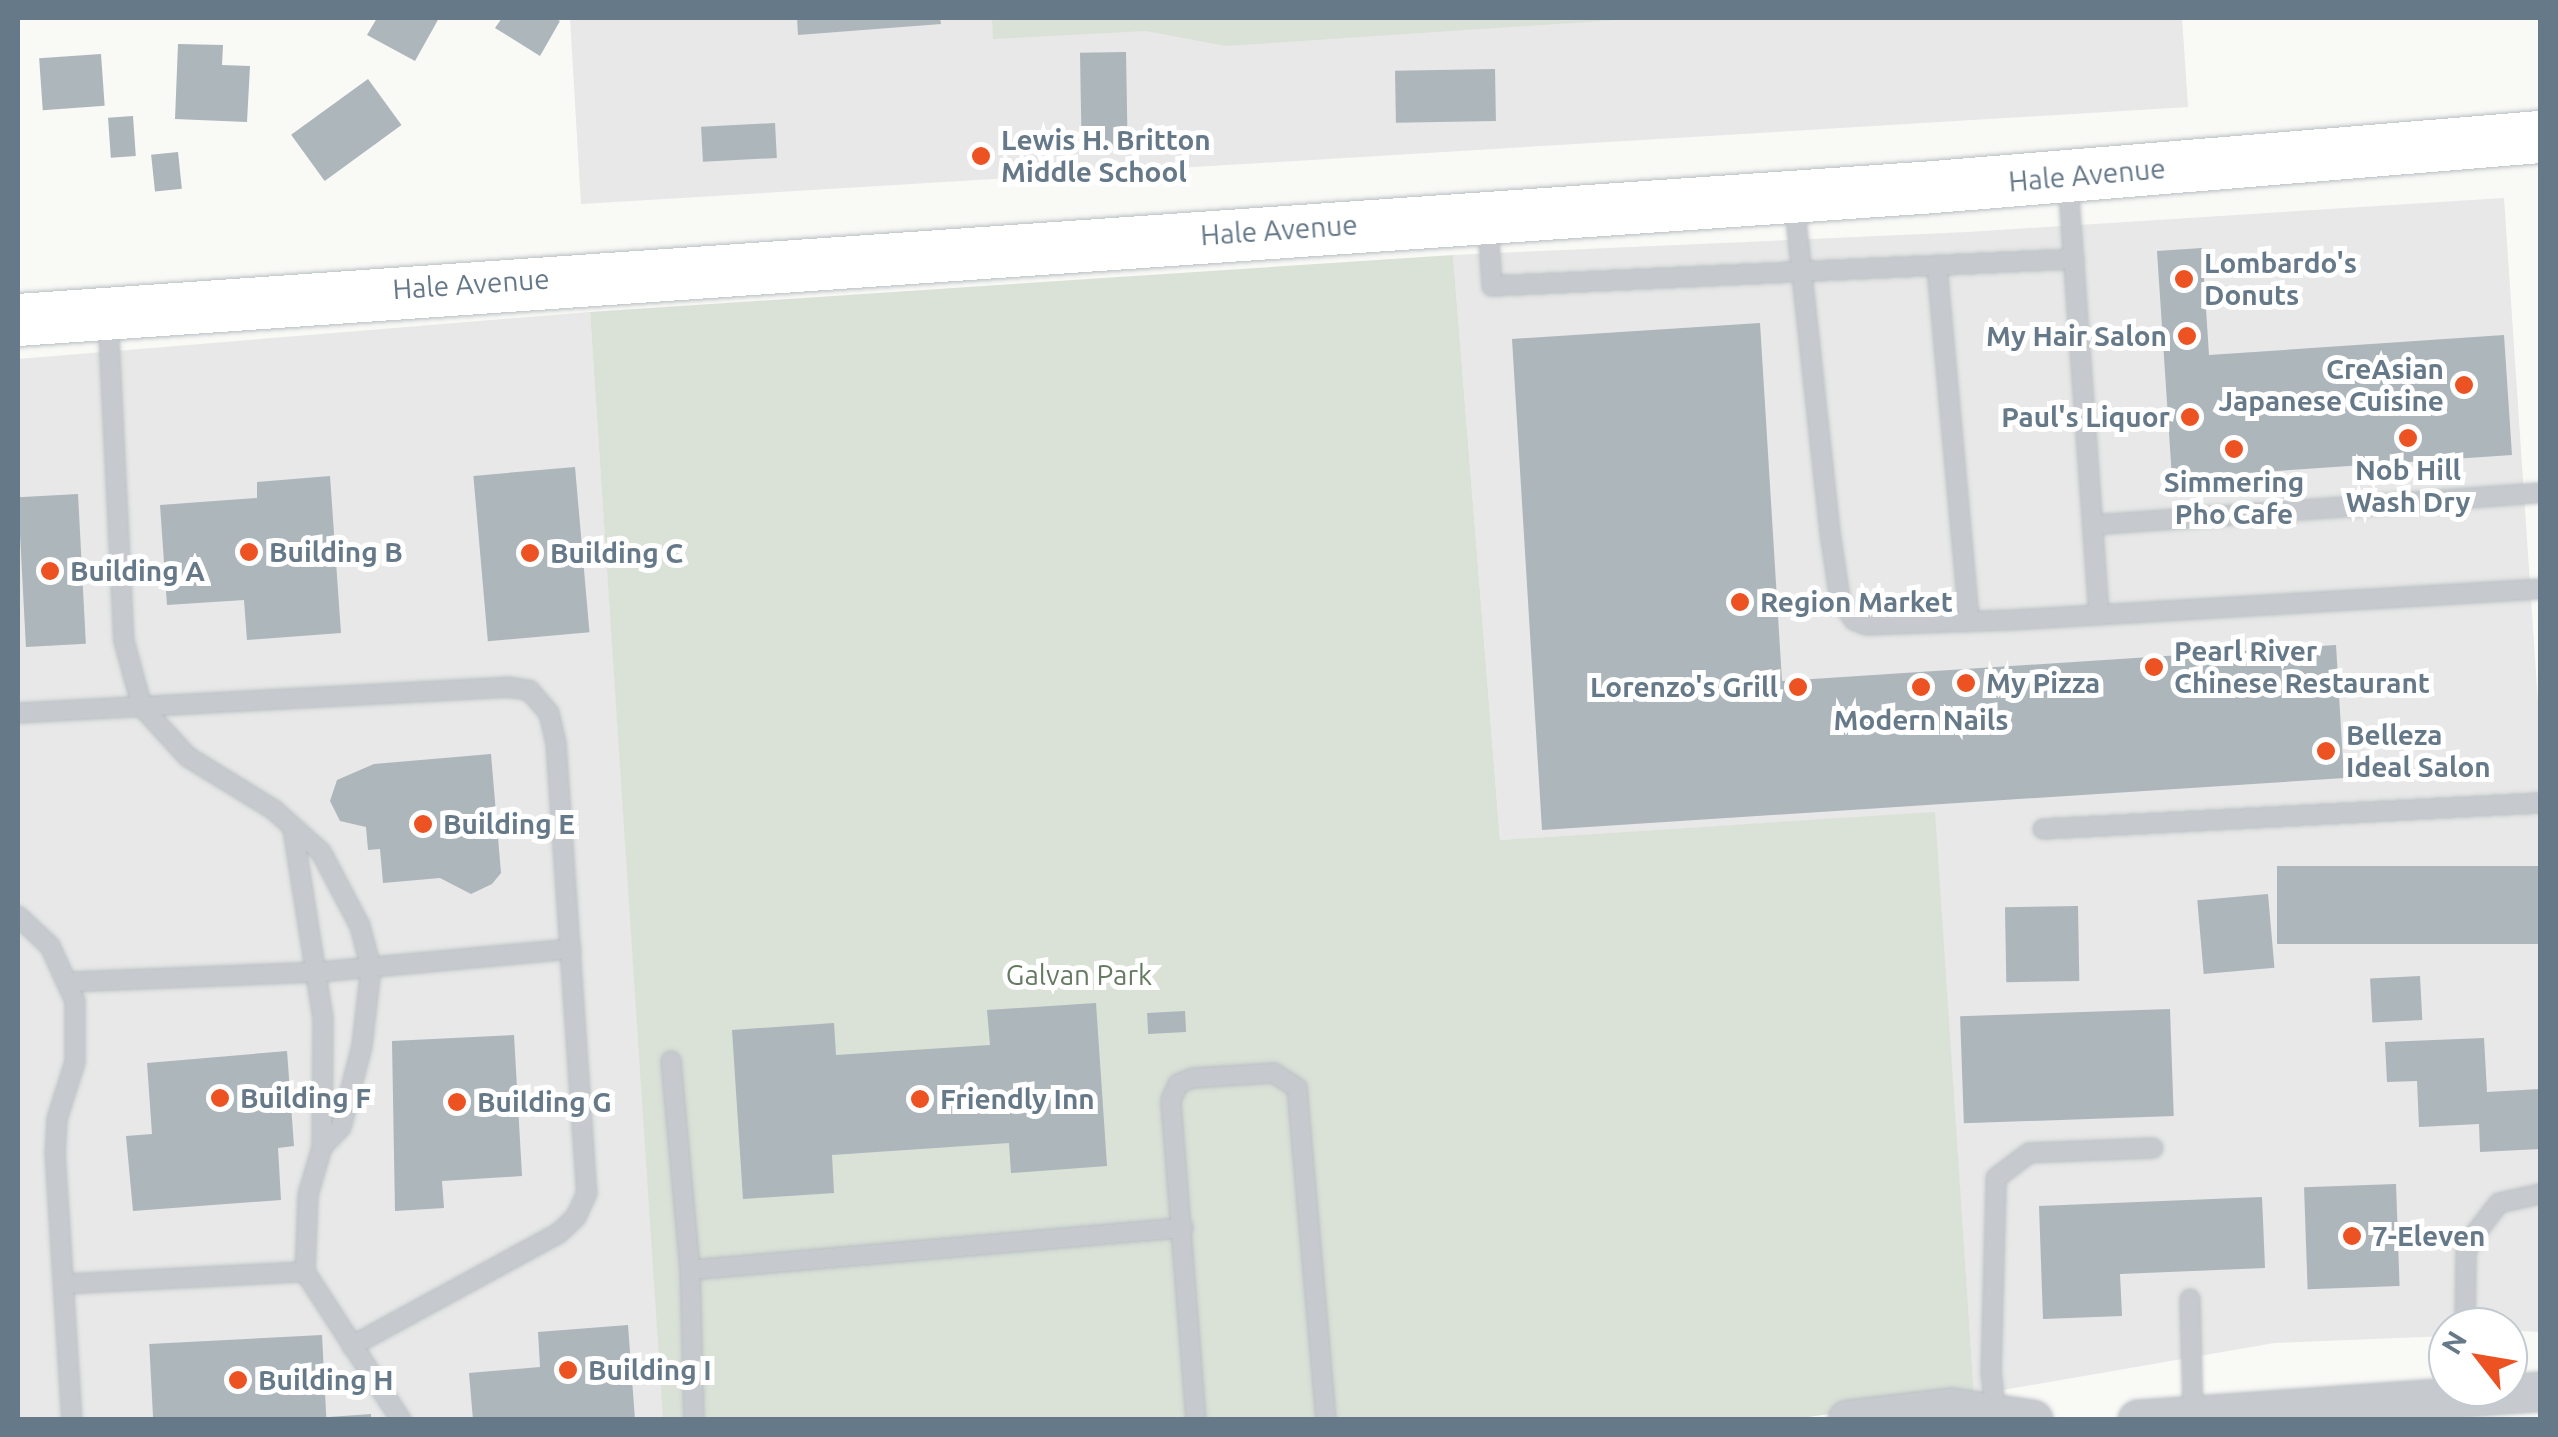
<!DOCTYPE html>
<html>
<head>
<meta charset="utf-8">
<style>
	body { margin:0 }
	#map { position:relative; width:2558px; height:1437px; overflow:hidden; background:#f9f9f6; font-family:Ubuntu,sans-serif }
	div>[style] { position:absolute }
	.built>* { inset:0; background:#e7e8e7 }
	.green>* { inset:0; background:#dae1d7 }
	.building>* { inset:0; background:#acb6bb; transform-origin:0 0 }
	.roads { filter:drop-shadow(0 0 2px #b8bec2) drop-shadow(0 0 2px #b8bec2) }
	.lane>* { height:18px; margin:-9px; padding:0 9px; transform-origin:9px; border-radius:9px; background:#c6cace }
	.street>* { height:38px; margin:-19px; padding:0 19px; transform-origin:19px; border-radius:19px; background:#c6cace }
	.secondary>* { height:52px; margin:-26px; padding:0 26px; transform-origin:26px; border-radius:26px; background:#fff }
	.dots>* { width:28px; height:28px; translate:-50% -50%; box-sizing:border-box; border:5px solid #fff; border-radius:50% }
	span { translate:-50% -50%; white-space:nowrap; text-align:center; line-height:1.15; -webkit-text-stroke:10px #fff; paint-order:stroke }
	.poi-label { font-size:28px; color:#667989; font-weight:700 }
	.left { translate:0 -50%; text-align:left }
	.right { translate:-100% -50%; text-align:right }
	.street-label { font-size:28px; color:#667989 }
	.park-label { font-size:28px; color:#667a61 }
	.frame { position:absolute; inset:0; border:20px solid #667989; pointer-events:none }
	.north { position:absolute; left:2428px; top:1307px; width:100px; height:100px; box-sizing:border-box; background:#fff; border:2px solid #c2c9d0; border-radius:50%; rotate:301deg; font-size:28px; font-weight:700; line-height:40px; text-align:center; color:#667989 }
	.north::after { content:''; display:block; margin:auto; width:35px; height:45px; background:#ed5222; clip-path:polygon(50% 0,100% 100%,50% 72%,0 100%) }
</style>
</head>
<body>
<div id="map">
	<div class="built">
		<i style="clip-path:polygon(570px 18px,2182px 18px,2188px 107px,581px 204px)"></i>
		<i style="clip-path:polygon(2504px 198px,2540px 732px,2540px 1332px,2448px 1327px,2448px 1336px,2274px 1343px,1974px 1395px,1934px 813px,1500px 840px,1453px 255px,1968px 232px)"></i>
		<i style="clip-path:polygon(590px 312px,664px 1419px,18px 1420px,18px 359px)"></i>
	</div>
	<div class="green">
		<i style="clip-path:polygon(992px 18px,1647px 18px,1226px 46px,1146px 31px,993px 39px)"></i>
		<i style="clip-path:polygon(1453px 255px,1500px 840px,1935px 812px,1974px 1395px,1785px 1420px,663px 1419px,590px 312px)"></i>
	</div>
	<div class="building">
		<i style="clip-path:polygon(377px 18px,439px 18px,415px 61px,367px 35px)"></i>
		<i style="clip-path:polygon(502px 18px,554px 18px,560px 21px,540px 56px,495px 28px)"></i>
		<i style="clip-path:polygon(797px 18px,940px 18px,941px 24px,798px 35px)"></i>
		<i style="clip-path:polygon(178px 44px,223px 45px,222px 65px,250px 66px,247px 122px,175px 119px)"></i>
		<i style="left:1126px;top:52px;width:96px;height:46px;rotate:89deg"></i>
		<i style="left:101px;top:54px;width:52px;height:62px;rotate:86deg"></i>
		<i style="left:1495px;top:69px;width:52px;height:100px;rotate:89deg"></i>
		<i style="left:368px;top:79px;width:57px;height:95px;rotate:54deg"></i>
		<i style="left:133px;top:116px;width:40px;height:25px;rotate:86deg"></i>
		<i style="left:775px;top:123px;width:35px;height:74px;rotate:87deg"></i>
		<i style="left:178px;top:152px;width:37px;height:27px;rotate:84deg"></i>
		<i style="clip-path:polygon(2202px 248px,2209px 355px,2504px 335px,2512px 455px,2172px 478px,2157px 251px)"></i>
		<i style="clip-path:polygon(1760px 323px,1782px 681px,2336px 645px,2344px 778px,1542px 830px,1512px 339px)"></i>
		<i style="left:575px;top:467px;width:166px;height:102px;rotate:85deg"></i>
		<i style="clip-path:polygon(330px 476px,341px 633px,247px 640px,244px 600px,167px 605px,160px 505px,257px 498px,257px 482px)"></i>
		<i style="left:78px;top:494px;width:150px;height:60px;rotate:87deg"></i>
		<i style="clip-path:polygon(491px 754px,501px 873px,492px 884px,471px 894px,440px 878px,383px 883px,380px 849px,368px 850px,366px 827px,340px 821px,330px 801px,337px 780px,374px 764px)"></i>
		<i style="left:2540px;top:866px;width:78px;height:263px;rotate:90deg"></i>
		<i style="left:2268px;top:894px;width:74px;height:71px;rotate:85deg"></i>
		<i style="left:2078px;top:906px;width:75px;height:73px;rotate:89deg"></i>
		<i style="left:2420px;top:976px;width:44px;height:50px;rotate:87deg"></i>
		<i style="clip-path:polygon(1096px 1003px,1107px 1166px,1011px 1173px,1009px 1143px,832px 1155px,834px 1193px,743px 1199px,732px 1030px,834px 1023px,836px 1055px,990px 1045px,987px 1010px)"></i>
		<i style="left:2170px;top:1009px;width:107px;height:210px;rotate:88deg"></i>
		<i style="left:1185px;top:1011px;width:21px;height:38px;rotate:87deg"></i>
		<i style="clip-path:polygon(514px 1035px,522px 1176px,442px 1181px,444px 1208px,395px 1211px,392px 1041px)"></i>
		<i style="clip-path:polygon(2484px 1038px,2487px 1092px,2540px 1089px,2540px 1149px,2480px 1152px,2479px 1124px,2419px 1127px,2417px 1081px,2387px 1082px,2385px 1042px)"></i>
		<i style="clip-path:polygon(287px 1051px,294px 1146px,278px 1148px,281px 1200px,133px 1211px,126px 1136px,152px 1134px,147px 1063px)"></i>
		<i style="left:2396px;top:1184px;width:102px;height:92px;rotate:88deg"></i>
		<i style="clip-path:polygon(2262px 1197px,2265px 1268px,2120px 1274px,2122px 1316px,2043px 1319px,2039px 1206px)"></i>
		<i style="clip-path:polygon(628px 1325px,635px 1420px,473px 1420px,469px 1373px,540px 1367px,538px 1332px)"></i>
		<i style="left:322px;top:1335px;width:85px;height:173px;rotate:87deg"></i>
		<i style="clip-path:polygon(371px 1414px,371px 1420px,329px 1420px,329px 1417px)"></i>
	</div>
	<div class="roads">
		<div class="lane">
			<i style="left:2068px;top:182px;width:434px;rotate:85.9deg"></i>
			<i style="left:1794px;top:201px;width:340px;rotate:83.8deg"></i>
			<i style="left:1831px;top:539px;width:61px;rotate:81.5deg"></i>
			<i style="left:1840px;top:599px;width:25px;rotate:56deg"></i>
			<i style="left:1854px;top:620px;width:14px;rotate:21deg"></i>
			<i style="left:1867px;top:625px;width:145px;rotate:-2deg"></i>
			<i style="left:2012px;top:620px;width:529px;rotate:-3.36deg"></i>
			<i style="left:1488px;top:225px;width:61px;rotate:86.2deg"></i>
			<i style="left:1492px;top:286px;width:583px;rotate:-2.66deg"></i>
			<i style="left:1937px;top:267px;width:356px;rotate:84.8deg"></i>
			<i style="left:108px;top:317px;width:324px;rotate:87.2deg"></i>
			<i style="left:124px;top:641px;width:68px;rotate:74.7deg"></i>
			<i style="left:142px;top:707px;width:68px;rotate:47.4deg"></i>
			<i style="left:188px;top:757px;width:101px;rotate:31.6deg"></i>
			<i style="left:274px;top:810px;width:63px;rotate:41.8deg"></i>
			<i style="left:321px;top:852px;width:84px;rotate:62.2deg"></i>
			<i style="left:360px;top:926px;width:43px;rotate:75.3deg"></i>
			<i style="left:371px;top:968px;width:79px;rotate:96.6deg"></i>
			<i style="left:362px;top:1046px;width:84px;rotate:104.5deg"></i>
			<i style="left:341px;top:1127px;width:28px;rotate:134deg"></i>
			<i style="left:2093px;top:525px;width:448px;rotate:-4.1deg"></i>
			<i style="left:18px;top:713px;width:490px;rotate:-3deg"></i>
			<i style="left:507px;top:687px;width:22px;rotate:8deg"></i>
			<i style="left:529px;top:690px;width:30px;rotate:49deg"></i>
			<i style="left:549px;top:713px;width:31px;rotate:77deg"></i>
			<i style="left:556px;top:743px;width:451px;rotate:86.1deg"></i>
			<i style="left:587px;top:1193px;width:26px;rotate:115deg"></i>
			<i style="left:576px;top:1217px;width:23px;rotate:137deg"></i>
			<i style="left:559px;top:1233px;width:236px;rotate:151.4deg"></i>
			<i style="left:293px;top:829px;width:191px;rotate:81deg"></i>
			<i style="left:323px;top:1018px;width:129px;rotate:90.4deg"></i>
			<i style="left:322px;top:1147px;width:50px;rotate:106.3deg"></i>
			<i style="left:308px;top:1195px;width:77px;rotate:92.2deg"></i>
			<i style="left:305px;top:1272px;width:176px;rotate:57deg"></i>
			<i style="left:2043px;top:829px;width:498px;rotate:-3deg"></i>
			<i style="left:18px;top:916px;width:44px;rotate:43.2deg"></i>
			<i style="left:50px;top:946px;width:60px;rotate:65.6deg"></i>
			<i style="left:75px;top:1001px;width:61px;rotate:90deg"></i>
			<i style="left:75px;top:1062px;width:60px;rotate:107.5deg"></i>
			<i style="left:57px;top:1119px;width:33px;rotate:93deg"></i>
			<i style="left:55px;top:1152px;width:269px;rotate:86.4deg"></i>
			<i style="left:70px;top:982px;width:249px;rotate:-2.3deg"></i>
			<i style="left:319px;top:972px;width:253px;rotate:-5.2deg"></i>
			<i style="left:671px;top:1061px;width:210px;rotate:84.8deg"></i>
			<i style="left:64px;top:1284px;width:241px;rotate:-2.9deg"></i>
			<i style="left:2190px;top:1299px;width:116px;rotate:88.5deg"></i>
			<i style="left:2465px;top:1327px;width:74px;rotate:-89.2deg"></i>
			<i style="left:2466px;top:1253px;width:16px;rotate:-68deg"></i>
			<i style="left:2472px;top:1238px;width:44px;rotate:-52.4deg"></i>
			<i style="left:2499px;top:1203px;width:42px;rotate:-12.4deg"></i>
			<i style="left:1996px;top:1413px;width:38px;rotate:-97deg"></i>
			<i style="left:1991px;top:1375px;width:197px;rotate:-88.5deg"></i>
			<i style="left:1996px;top:1178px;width:41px;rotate:-37.1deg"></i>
			<i style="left:2029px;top:1153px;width:124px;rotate:-2.3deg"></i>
			<i style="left:694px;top:1420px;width:150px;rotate:-91.5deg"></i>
			<i style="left:690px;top:1270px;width:495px;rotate:-4.9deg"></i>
			<i style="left:1196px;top:1420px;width:321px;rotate:-94.5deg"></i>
			<i style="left:1171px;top:1100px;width:17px;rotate:-66deg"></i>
			<i style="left:1178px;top:1084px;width:16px;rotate:-22deg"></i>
			<i style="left:1193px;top:1078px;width:81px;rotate:-3.5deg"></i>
			<i style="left:1274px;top:1073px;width:27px;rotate:33deg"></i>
			<i style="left:1297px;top:1088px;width:333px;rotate:85deg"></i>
		</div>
		<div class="street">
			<i style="left:1848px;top:1420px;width:105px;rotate:-6.6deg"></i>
			<i style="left:1952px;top:1408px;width:82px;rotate:8.4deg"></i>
			<i style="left:2138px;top:1420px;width:403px;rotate:-4deg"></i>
		</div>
		<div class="secondary">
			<i style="left:18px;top:320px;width:1909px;rotate:-3.97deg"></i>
			<i style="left:1922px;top:188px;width:620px;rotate:-4.72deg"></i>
		</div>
	</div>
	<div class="dots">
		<i style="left:981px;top:156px;background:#ed5222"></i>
		<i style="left:2184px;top:279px;background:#ed5222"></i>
		<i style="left:2187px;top:336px;background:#ed5222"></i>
		<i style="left:2464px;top:385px;background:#ed5222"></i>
		<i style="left:2190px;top:417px;background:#ed5222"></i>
		<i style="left:2408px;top:438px;background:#ed5222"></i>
		<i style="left:2234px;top:449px;background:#ed5222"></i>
		<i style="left:249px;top:552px;background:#ed5222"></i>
		<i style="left:530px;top:553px;background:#ed5222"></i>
		<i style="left:50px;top:571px;background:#ed5222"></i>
		<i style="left:1740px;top:602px;background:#ed5222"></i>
		<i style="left:2154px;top:667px;background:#ed5222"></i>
		<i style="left:1966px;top:683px;background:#ed5222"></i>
		<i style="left:1798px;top:687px;background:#ed5222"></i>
		<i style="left:1921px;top:687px;background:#ed5222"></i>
		<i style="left:2326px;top:751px;background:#ed5222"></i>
		<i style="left:423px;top:824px;background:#ed5222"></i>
		<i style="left:220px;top:1098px;background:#ed5222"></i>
		<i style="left:920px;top:1099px;background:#ed5222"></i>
		<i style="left:457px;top:1102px;background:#ed5222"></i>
		<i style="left:2352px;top:1236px;background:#ed5222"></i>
		<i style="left:568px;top:1370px;background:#ed5222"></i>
		<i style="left:238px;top:1380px;background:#ed5222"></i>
	</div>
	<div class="poi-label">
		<span class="left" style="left:1001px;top:156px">Lewis H. Britton<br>Middle School</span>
		<span class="left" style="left:2204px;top:279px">Lombardo's<br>Donuts</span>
		<span class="right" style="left:2167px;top:336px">My Hair Salon</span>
		<span class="right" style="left:2444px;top:385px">CreAsian<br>Japanese Cuisine</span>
		<span class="right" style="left:2170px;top:417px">Paul's Liquor</span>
		<span style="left:2408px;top:486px">Nob Hill<br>Wash Dry</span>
		<span style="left:2234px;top:498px">Simmering<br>Pho Cafe</span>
		<span class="left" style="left:269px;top:552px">Building B</span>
		<span class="left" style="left:550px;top:553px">Building C</span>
		<span class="left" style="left:70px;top:571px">Building A</span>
		<span class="left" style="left:1760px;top:602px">Region Market</span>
		<span class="left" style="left:2174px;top:667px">Pearl River<br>Chinese Restaurant</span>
		<span class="left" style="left:1986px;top:683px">My Pizza</span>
		<span class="right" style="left:1778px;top:687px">Lorenzo's Grill</span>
		<span style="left:1921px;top:720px">Modern Nails</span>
		<span class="left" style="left:2346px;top:751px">Belleza<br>Ideal Salon</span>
		<span class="left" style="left:443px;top:824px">Building E</span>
		<span class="left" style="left:240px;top:1098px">Building F</span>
		<span class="left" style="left:940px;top:1099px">Friendly Inn</span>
		<span class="left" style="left:477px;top:1102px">Building G</span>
		<span class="left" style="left:2372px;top:1236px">7-Eleven</span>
		<span class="left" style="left:588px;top:1370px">Building I</span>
		<span class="left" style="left:258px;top:1380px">Building H</span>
	</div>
	<div class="street-label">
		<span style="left:2087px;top:175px;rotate:-5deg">Hale Avenue</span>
		<span style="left:1279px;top:230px;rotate:-4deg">Hale Avenue</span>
		<span style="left:471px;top:284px;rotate:-4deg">Hale Avenue</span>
	</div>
	<div class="park-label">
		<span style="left:1079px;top:975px">Galvan Park</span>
	</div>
	<div class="frame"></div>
	<div class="north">N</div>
</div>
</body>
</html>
